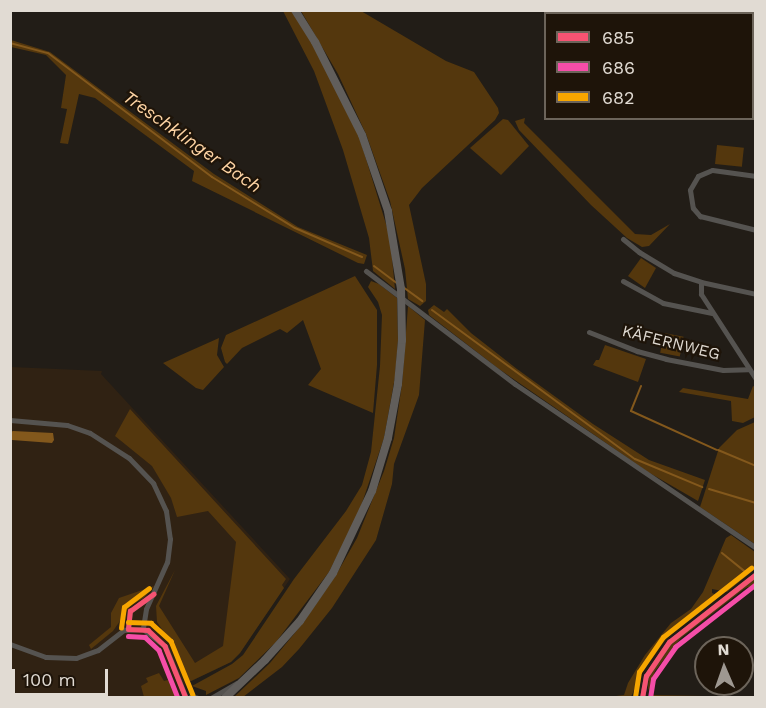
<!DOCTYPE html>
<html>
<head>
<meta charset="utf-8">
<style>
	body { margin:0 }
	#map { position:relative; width:766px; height:708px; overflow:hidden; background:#221d17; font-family:"Work Sans",sans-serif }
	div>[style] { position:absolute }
	.built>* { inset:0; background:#302213 }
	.green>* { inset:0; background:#54370d; transform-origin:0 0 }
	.water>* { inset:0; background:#83581c }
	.stream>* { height:2px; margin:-1px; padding:0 1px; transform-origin:1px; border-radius:1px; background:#83581c }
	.street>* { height:5px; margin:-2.5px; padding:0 2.5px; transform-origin:2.5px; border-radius:2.5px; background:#555350 }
	.secondary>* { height:8px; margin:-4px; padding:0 4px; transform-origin:4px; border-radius:4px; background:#615e5b }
	.bus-1>* { height:4.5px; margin:-2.25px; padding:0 2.25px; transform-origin:2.25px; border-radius:2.25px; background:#f65372 }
	.bus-2>* { height:4.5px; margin:-2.25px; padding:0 2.25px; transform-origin:2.25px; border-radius:2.25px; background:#f54da8 }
	.bus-3>* { height:4.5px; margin:-2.25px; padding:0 2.25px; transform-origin:2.25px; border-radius:2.25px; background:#f7a600 }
	span { translate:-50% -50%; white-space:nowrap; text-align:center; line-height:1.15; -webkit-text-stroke:4.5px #1e1409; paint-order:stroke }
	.street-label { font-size:16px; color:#e1dbd3 }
	.water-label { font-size:18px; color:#fed4a4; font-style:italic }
	.frame { position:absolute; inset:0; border:12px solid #e1dbd3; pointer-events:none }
	.legend { position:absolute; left:544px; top:12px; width:210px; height:108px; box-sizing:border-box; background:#1e1409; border:2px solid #6c645a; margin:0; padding:8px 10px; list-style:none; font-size:18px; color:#e1dbd3 }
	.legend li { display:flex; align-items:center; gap:12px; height:30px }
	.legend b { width:30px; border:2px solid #6c645a }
	.north { position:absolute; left:694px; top:636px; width:60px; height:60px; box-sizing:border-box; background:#1e1409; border:2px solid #6c645a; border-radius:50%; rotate:358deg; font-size:16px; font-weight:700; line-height:24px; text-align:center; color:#e1dbd3 }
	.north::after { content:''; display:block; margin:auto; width:21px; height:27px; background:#9e9891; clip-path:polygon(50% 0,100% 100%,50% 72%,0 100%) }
	.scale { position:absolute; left:12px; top:669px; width:96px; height:27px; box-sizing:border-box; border:3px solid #e1dbd3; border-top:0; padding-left:8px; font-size:18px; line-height:21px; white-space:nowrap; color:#e1dbd3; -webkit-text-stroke:4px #1e1409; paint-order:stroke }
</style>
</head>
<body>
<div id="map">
	<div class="built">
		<i style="clip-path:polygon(11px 367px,102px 371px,101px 374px,290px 579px,240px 653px,231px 662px,189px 682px,174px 697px,11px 698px)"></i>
	</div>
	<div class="green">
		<i style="clip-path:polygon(283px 11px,292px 11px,312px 43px,359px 136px,390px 237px,395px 289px,373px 271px,369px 238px,343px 150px,314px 71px)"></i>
		<i style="clip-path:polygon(301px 11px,361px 11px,446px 61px,474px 72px,498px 108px,499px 113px,495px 120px,422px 188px,409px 205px,426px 284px,426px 301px,420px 306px,408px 299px,405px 269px,390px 201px,366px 134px,338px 74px)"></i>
		<i style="clip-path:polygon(11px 40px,50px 52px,214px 174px,298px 227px,367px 255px,364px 264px,358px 263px,192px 181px,194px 171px,95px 98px,79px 94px,68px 144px,60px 143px,67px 109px,61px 108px,66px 75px,46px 55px,11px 47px)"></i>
		<i style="clip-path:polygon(525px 118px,524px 123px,635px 234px,651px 235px,670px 224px,649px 246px,642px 247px,627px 238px,591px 205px,519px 130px,515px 121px)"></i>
		<i style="clip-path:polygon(503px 119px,508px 120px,529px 146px,501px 175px,470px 148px)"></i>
		<i style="left:717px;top:145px;width:27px;height:19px;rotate:6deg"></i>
		<i style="clip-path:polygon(641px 258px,656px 268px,645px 288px,628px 276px)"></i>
		<i style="clip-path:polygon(355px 276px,377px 310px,377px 365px,373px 413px,308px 385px,321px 369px,303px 320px,287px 333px,280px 329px,242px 348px,227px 364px,225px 362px,221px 348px,226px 335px)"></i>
		<i style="clip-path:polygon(371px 281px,379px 284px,397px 298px,398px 340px,395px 377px,384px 438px,359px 512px,329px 572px,276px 642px,239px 678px,206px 695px,206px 691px,192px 686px,232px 664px,243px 655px,294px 579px,346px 511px,362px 485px,371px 452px,380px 366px,382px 315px,378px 302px,368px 287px)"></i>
		<i style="clip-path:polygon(434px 305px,444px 312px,447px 309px,471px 333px,517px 369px,593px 424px,649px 460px,705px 480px,698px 501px,648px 472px,499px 369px,429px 315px,428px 310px)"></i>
		<i style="clip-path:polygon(408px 306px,425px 320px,419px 395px,394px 464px,392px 484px,376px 540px,332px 608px,299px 649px,282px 667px,243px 697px,233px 698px,270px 663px,303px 623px,336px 575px,357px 538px,384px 471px,394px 438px,402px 384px)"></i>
		<i style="left:664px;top:333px;width:20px;height:20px;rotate:11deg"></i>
		<i style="clip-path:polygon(219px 338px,217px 355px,224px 367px,203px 390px,196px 388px,163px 363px)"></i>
		<i style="clip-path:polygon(605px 345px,646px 359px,638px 382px,593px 365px,596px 360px,599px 360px)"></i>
		<i style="clip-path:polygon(753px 386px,755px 387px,755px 417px,743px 423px,732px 421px,731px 401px,679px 392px,683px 388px,748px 399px)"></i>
		<i style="clip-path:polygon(130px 409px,286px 579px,282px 585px,284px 588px,240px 653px,231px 662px,189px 682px,176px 650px,157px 622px,156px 606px,175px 570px,159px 606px,195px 663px,223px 646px,236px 542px,208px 511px,177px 517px,171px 498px,152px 466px,115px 436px)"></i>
		<i style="clip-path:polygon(755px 422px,755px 544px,700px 507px,719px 448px,737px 430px)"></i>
		<i style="clip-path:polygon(731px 535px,755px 552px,755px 569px,727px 592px,712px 589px,712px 593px,719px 596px,709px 602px,666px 639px,641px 674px,631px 697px,608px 697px,624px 695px,628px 683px,645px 655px,671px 623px,691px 609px,703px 592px,726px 538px)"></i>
		<i style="clip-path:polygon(755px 577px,755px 590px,748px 587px,744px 589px,681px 638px,655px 671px,650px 688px,653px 695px,755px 697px,654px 698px,651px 695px,648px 688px,649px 677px,671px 643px)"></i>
		<i style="clip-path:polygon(154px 586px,144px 598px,131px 605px,113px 631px,91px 649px,89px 645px,111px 627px,111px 613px,119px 598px)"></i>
		<i style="clip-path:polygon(159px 673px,164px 681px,168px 680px,175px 696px,144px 697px,141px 686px,148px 682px,146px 678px)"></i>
	</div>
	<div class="water">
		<i style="clip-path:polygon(13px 431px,53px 433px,54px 440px,52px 443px,12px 440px,11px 432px)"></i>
	</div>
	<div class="stream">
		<i style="left:10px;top:43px;width:39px;rotate:15deg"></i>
		<i style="left:48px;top:53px;width:206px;rotate:37.1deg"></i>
		<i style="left:212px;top:177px;width:97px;rotate:31.6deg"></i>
		<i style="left:295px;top:228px;width:73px;rotate:23.4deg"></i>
		<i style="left:374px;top:266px;width:30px;rotate:37deg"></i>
		<i style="left:403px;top:287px;width:24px;rotate:36deg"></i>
		<i style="left:432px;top:310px;width:252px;rotate:36.3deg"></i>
		<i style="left:635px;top:459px;width:73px;rotate:22.7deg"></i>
		<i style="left:641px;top:386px;width:27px;rotate:112deg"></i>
		<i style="left:631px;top:411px;width:94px;rotate:24.4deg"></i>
		<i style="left:718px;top:450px;width:41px;rotate:22.8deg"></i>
		<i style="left:709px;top:489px;width:49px;rotate:16.6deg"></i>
		<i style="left:722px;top:553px;width:32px;rotate:39deg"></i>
		<i style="left:728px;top:588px;width:33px;rotate:-39deg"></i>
	</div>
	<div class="street">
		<i style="left:756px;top:176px;width:44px;rotate:-172.2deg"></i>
		<i style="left:712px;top:170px;width:15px;rotate:157deg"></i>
		<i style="left:698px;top:176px;width:16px;rotate:120deg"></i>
		<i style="left:690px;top:190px;width:18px;rotate:81deg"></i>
		<i style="left:693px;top:208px;width:11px;rotate:49deg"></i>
		<i style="left:700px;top:216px;width:58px;rotate:14deg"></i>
		<i style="left:623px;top:239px;width:21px;rotate:39deg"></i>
		<i style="left:639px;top:252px;width:41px;rotate:31deg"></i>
		<i style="left:674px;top:273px;width:28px;rotate:18deg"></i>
		<i style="left:701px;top:282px;width:56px;rotate:12.3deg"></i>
		<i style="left:366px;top:271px;width:187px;rotate:37.2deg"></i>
		<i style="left:515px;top:384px;width:292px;rotate:34.2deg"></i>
		<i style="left:623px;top:281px;width:46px;rotate:28.8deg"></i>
		<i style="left:663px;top:303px;width:50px;rotate:11.5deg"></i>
		<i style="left:701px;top:282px;width:12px;rotate:90deg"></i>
		<i style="left:701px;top:294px;width:101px;rotate:57.1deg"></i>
		<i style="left:589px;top:332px;width:52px;rotate:21.6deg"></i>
		<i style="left:637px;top:351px;width:30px;rotate:15deg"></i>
		<i style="left:666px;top:359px;width:58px;rotate:10.9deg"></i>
		<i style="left:723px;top:370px;width:25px;rotate:-2deg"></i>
		<i style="left:10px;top:420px;width:57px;rotate:5deg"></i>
		<i style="left:67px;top:425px;width:24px;rotate:19deg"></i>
		<i style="left:90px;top:433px;width:46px;rotate:32.7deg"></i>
		<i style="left:129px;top:458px;width:35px;rotate:46deg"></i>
		<i style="left:153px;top:483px;width:31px;rotate:65deg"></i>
		<i style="left:166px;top:511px;width:28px;rotate:82deg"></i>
		<i style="left:170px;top:539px;width:23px;rotate:97deg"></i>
		<i style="left:167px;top:562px;width:51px;rotate:114.1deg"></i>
		<i style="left:146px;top:609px;width:20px;rotate:99deg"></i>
		<i style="left:128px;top:629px;width:18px;rotate:-84deg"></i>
		<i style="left:130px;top:611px;width:27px;rotate:-36deg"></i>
		<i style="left:10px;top:644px;width:38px;rotate:20deg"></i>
		<i style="left:46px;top:657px;width:30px;rotate:2deg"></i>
		<i style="left:76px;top:658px;width:23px;rotate:-20deg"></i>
		<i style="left:98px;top:650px;width:33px;rotate:-38deg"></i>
		<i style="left:124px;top:630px;width:19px;rotate:-3deg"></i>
		<i style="left:143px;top:629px;width:28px;rotate:38deg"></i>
		<i style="left:165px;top:646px;width:56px;rotate:68deg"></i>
		<i style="left:191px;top:696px;width:7px;rotate:16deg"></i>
		<i style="left:211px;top:698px;width:30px;rotate:-30deg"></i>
		<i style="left:642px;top:698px;width:22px;rotate:-80deg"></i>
		<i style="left:646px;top:676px;width:41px;rotate:-55.9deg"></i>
		<i style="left:669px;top:642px;width:110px;rotate:-38deg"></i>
	</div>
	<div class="secondary">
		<i style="left:225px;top:698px;width:55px;rotate:-43.5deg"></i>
		<i style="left:265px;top:660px;width:52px;rotate:-48.1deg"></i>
		<i style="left:300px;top:621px;width:58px;rotate:-55.5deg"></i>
		<i style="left:333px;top:573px;width:91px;rotate:-64.6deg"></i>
		<i style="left:372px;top:491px;width:55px;rotate:-73.2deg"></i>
		<i style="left:388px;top:438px;width:55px;rotate:-79.5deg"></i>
		<i style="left:398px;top:384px;width:44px;rotate:-84.8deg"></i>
		<i style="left:402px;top:340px;width:51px;rotate:-91.1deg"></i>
		<i style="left:401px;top:289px;width:79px;rotate:-99.5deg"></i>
		<i style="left:388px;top:211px;width:80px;rotate:-108.9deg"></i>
		<i style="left:362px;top:135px;width:104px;rotate:-116.8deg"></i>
		<i style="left:315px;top:42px;width:38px;rotate:-122deg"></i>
	</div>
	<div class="bus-1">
		<i style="left:128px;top:629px;width:20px;rotate:3deg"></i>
		<i style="left:148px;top:630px;width:23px;rotate:43deg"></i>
		<i style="left:165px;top:646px;width:56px;rotate:68deg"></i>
		<i style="left:128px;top:629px;width:18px;rotate:-84deg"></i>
		<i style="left:130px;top:611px;width:29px;rotate:-36deg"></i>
		<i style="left:642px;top:698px;width:22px;rotate:-80deg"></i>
		<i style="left:646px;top:676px;width:41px;rotate:-55.9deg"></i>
		<i style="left:669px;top:642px;width:110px;rotate:-38deg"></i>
	</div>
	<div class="bus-2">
		<i style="left:128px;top:636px;width:17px;rotate:3deg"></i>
		<i style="left:145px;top:637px;width:19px;rotate:43deg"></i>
		<i style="left:159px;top:650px;width:52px;rotate:68.4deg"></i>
		<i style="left:650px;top:698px;width:19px;rotate:-81deg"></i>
		<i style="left:653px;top:679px;width:39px;rotate:-55deg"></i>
		<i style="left:675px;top:647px;width:103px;rotate:-37.9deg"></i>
	</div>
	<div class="bus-3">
		<i style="left:128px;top:622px;width:23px;rotate:2deg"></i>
		<i style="left:151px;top:623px;width:27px;rotate:42deg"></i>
		<i style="left:171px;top:641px;width:58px;rotate:67.8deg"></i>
		<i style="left:121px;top:628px;width:21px;rotate:-82deg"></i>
		<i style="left:124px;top:607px;width:31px;rotate:-37deg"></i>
		<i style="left:635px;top:697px;width:25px;rotate:-81deg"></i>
		<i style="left:639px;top:672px;width:42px;rotate:-55.6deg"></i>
		<i style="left:663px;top:637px;width:112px;rotate:-38.1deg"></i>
	</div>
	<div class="street-label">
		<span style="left:671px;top:343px;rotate:14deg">KÄFERNWEG</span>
	</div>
	<div class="water-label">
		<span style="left:192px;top:142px;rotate:35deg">Treschklinger Bach</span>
	</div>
	<div class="frame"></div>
	<ul class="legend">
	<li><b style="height:8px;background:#f65372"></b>685</li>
	<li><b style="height:8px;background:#f54da8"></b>686</li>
	<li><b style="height:8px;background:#f7a600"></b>682</li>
	</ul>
	<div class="north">N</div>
	<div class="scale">100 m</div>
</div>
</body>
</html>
